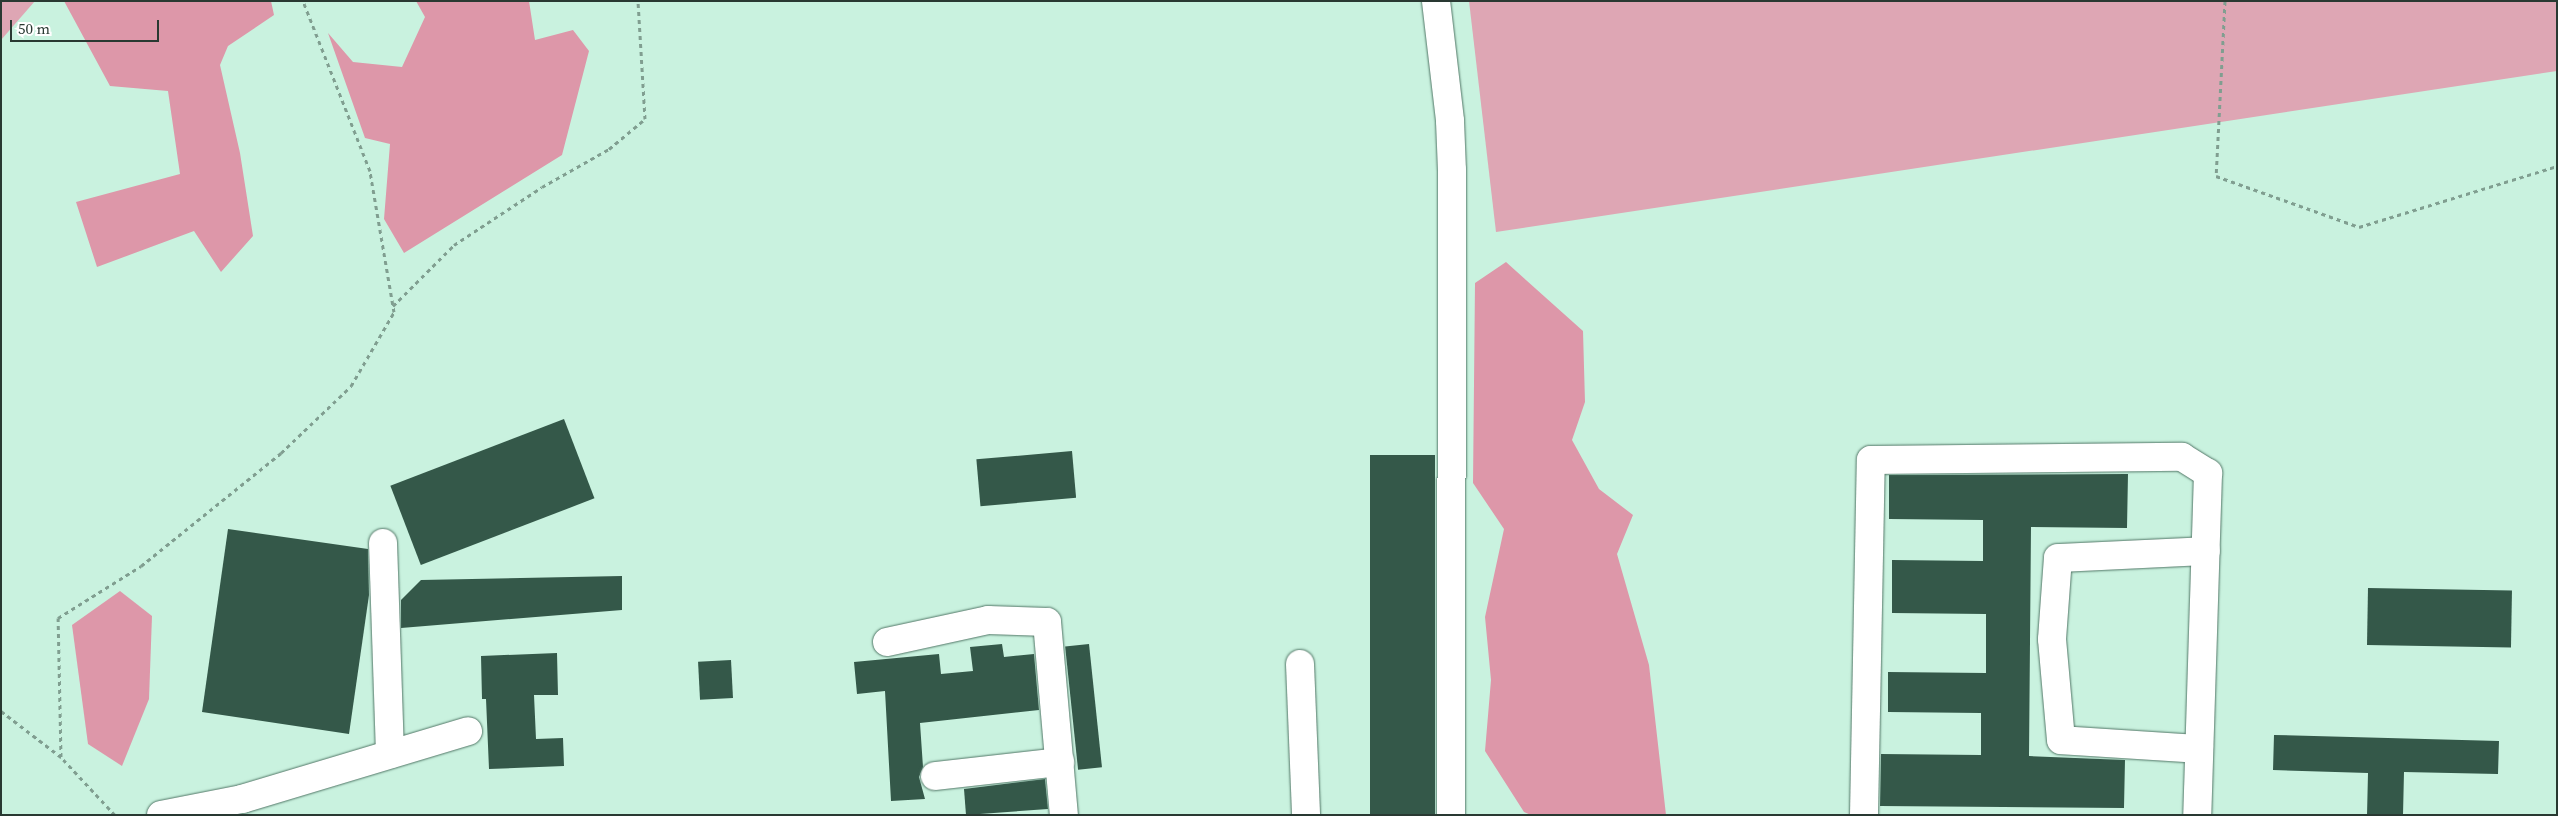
<!DOCTYPE html>
<html>
<head>
<meta charset="utf-8">
<style>
	body { margin:0 }
	#map { position:relative; width:2558px; height:816px; overflow:hidden; background:#c9f2df; font-family:"Source Serif 4",serif }
	div>[style] { position:absolute }
	.green>* { inset:0; background:#dea6b4 }
	.forest>* { inset:0; background:#dd97a9 }
	.building>* { inset:0; background:#345849; transform-origin:0 0 }
	.path>* { height:3px; margin-top:-1.5px; transform-origin:0; background:repeating-linear-gradient(90deg,#809e90 0 4px,transparent 0 8px) }
	.roads { filter:drop-shadow(0 0 1px #527767) drop-shadow(0 0 1px #527767) }
	.minor>* { height:28px; margin:-14px; padding:0 14px; transform-origin:14px; border-radius:14px; background:#fff }
	span { translate:-50% -50%; white-space:nowrap; text-align:center; line-height:1.15; -webkit-text-stroke:5px #fff; paint-order:stroke }
	.frame { position:absolute; inset:0; border:2px solid #293932; pointer-events:none }
	.scale { position:absolute; left:10px; top:20px; width:149px; height:22px; box-sizing:border-box; border:2px solid #293932; border-top:0; padding-left:6px; font-size:15px; line-height:18px; white-space:nowrap; color:#293932; -webkit-text-stroke:4px #fff; paint-order:stroke }
</style>
</head>
<body>
<div id="map">
	<div class="green">
		<i style="clip-path:polygon(1px 1px,35px 1px,1px 40px)"></i>
		<i style="clip-path:polygon(1469px 1px,2557px 1px,2557px 71px,1496px 232px)"></i>
	</div>
	<div class="forest">
		<i style="clip-path:polygon(64px 1px,271px 1px,274px 15px,228px 46px,220px 65px,240px 153px,253px 236px,221px 272px,194px 231px,97px 267px,76px 202px,180px 174px,168px 91px,110px 86px)"></i>
		<i style="clip-path:polygon(416px 1px,529px 1px,535px 40px,573px 30px,589px 51px,562px 155px,404px 253px,384px 219px,390px 144px,365px 138px,328px 33px,353px 62px,402px 67px,425px 17px)"></i>
		<i style="clip-path:polygon(1506px 262px,1583px 331px,1585px 402px,1572px 440px,1599px 489px,1633px 515px,1617px 554px,1649px 665px,1666px 815px,1531px 815px,1524px 812px,1485px 751px,1491px 680px,1485px 617px,1504px 529px,1473px 483px,1475px 283px)"></i>
		<i style="clip-path:polygon(120px 591px,152px 616px,149px 699px,122px 766px,88px 744px,72px 625px)"></i>
	</div>
	<div class="building">
		<i style="left:564px;top:419px;width:85px;height:186px;rotate:69deg"></i>
		<i style="left:1072px;top:451px;width:47px;height:96px;rotate:85deg"></i>
		<i style="left:1435px;top:455px;width:360px;height:65px;rotate:90deg"></i>
		<i style="clip-path:polygon(2128px 474px,2127px 528px,2031px 527px,2029px 756px,2125px 760px,2124px 808px,1880px 806px,1881px 754px,1981px 755px,1981px 713px,1888px 712px,1888px 672px,1986px 673px,1986px 614px,1892px 613px,1892px 560px,1983px 561px,1983px 520px,1889px 519px,1889px 475px)"></i>
		<i style="clip-path:polygon(228px 529px,368px 549px,369px 595px,349px 734px,202px 712px)"></i>
		<i style="clip-path:polygon(622px 576px,622px 610px,401px 628px,401px 600px,421px 580px)"></i>
		<i style="left:2368px;top:588px;width:144px;height:57px;rotate:1deg"></i>
		<i style="clip-path:polygon(1002px 644px,1004px 657px,1034px 654px,1039px 710px,920px 723px,923px 767px,919px 777px,925px 799px,891px 801px,885px 691px,857px 694px,854px 662px,939px 654px,941px 674px,973px 671px,970px 647px)"></i>
		<i style="left:1089px;top:644px;width:124px;height:24px;rotate:84deg"></i>
		<i style="clip-path:polygon(557px 653px,558px 695px,534px 695px,536px 739px,563px 738px,564px 766px,489px 769px,486px 699px,482px 699px,481px 656px)"></i>
		<i style="left:731px;top:660px;width:38px;height:33px;rotate:87deg"></i>
		<i style="clip-path:polygon(2274px 735px,2499px 741px,2498px 774px,2404px 772px,2403px 815px,2367px 815px,2368px 773px,2273px 770px)"></i>
		<i style="clip-path:polygon(1045px 779px,1048px 809px,966px 815px,964px 789px)"></i>
	</div>
	<div class="path">
		<i style="left:2225px;top:1px;width:175px;rotate:92.9deg"></i>
		<i style="left:2216px;top:176px;width:152px;rotate:19.6deg"></i>
		<i style="left:2359px;top:227px;width:207px;rotate:-17.1deg"></i>
		<i style="left:393px;top:306px;width:86px;rotate:-45deg"></i>
		<i style="left:454px;top:245px;width:105px;rotate:-33.4deg"></i>
		<i style="left:542px;top:187px;width:77px;rotate:-29.6deg"></i>
		<i style="left:609px;top:149px;width:47px;rotate:-39.8deg"></i>
		<i style="left:645px;top:119px;width:118px;rotate:-93.4deg"></i>
		<i style="left:1px;top:711px;width:76px;rotate:37.5deg"></i>
		<i style="left:115px;top:815px;width:79px;rotate:-133deg"></i>
		<i style="left:61px;top:757px;width:139px;rotate:-91.2deg"></i>
		<i style="left:58px;top:618px;width:98px;rotate:-32.1deg"></i>
		<i style="left:141px;top:566px;width:180px;rotate:-38.9deg"></i>
		<i style="left:281px;top:453px;width:97px;rotate:-43.7deg"></i>
		<i style="left:351px;top:386px;width:86px;rotate:-59.8deg"></i>
		<i style="left:394px;top:312px;width:143px;rotate:-99.7deg"></i>
		<i style="left:370px;top:171px;width:183px;rotate:-111.5deg"></i>
	</div>
	<div class="roads">
		<div class="minor">
			<i style="left:1436px;top:1px;width:121px;rotate:83.3deg"></i>
			<i style="left:1450px;top:121px;width:49px;rotate:87.7deg"></i>
			<i style="left:1452px;top:170px;width:645px;rotate:90.09deg"></i>
			<i style="left:383px;top:543px;width:211px;rotate:88.1deg"></i>
			<i style="left:887px;top:642px;width:103px;rotate:-12.3deg"></i>
			<i style="left:988px;top:620px;width:59px;rotate:1.9deg"></i>
			<i style="left:1047px;top:622px;width:194px;rotate:85deg"></i>
			<i style="left:1300px;top:664px;width:151px;rotate:87.7deg"></i>
			<i style="left:2199px;top:749px;width:138px;rotate:-176.3deg"></i>
			<i style="left:2061px;top:740px;width:101px;rotate:-95.1deg"></i>
			<i style="left:2052px;top:639px;width:81px;rotate:-85.8deg"></i>
			<i style="left:2058px;top:558px;width:148px;rotate:-2.7deg"></i>
			<i style="left:935px;top:776px;width:126px;rotate:-6.4deg"></i>
			<i style="left:161px;top:815px;width:83px;rotate:-11.2deg"></i>
			<i style="left:242px;top:799px;width:236px;rotate:-16.7deg"></i>
			<i style="left:1864px;top:815px;width:355px;rotate:-88.9deg"></i>
			<i style="left:1871px;top:460px;width:311px;rotate:-0.6deg"></i>
			<i style="left:2182px;top:457px;width:31px;rotate:32deg"></i>
			<i style="left:2208px;top:473px;width:342px;rotate:91.8deg"></i>
		</div>
	</div>
	<div class="frame"></div>
	<div class="scale">50 m</div>
</div>
</body>
</html>
